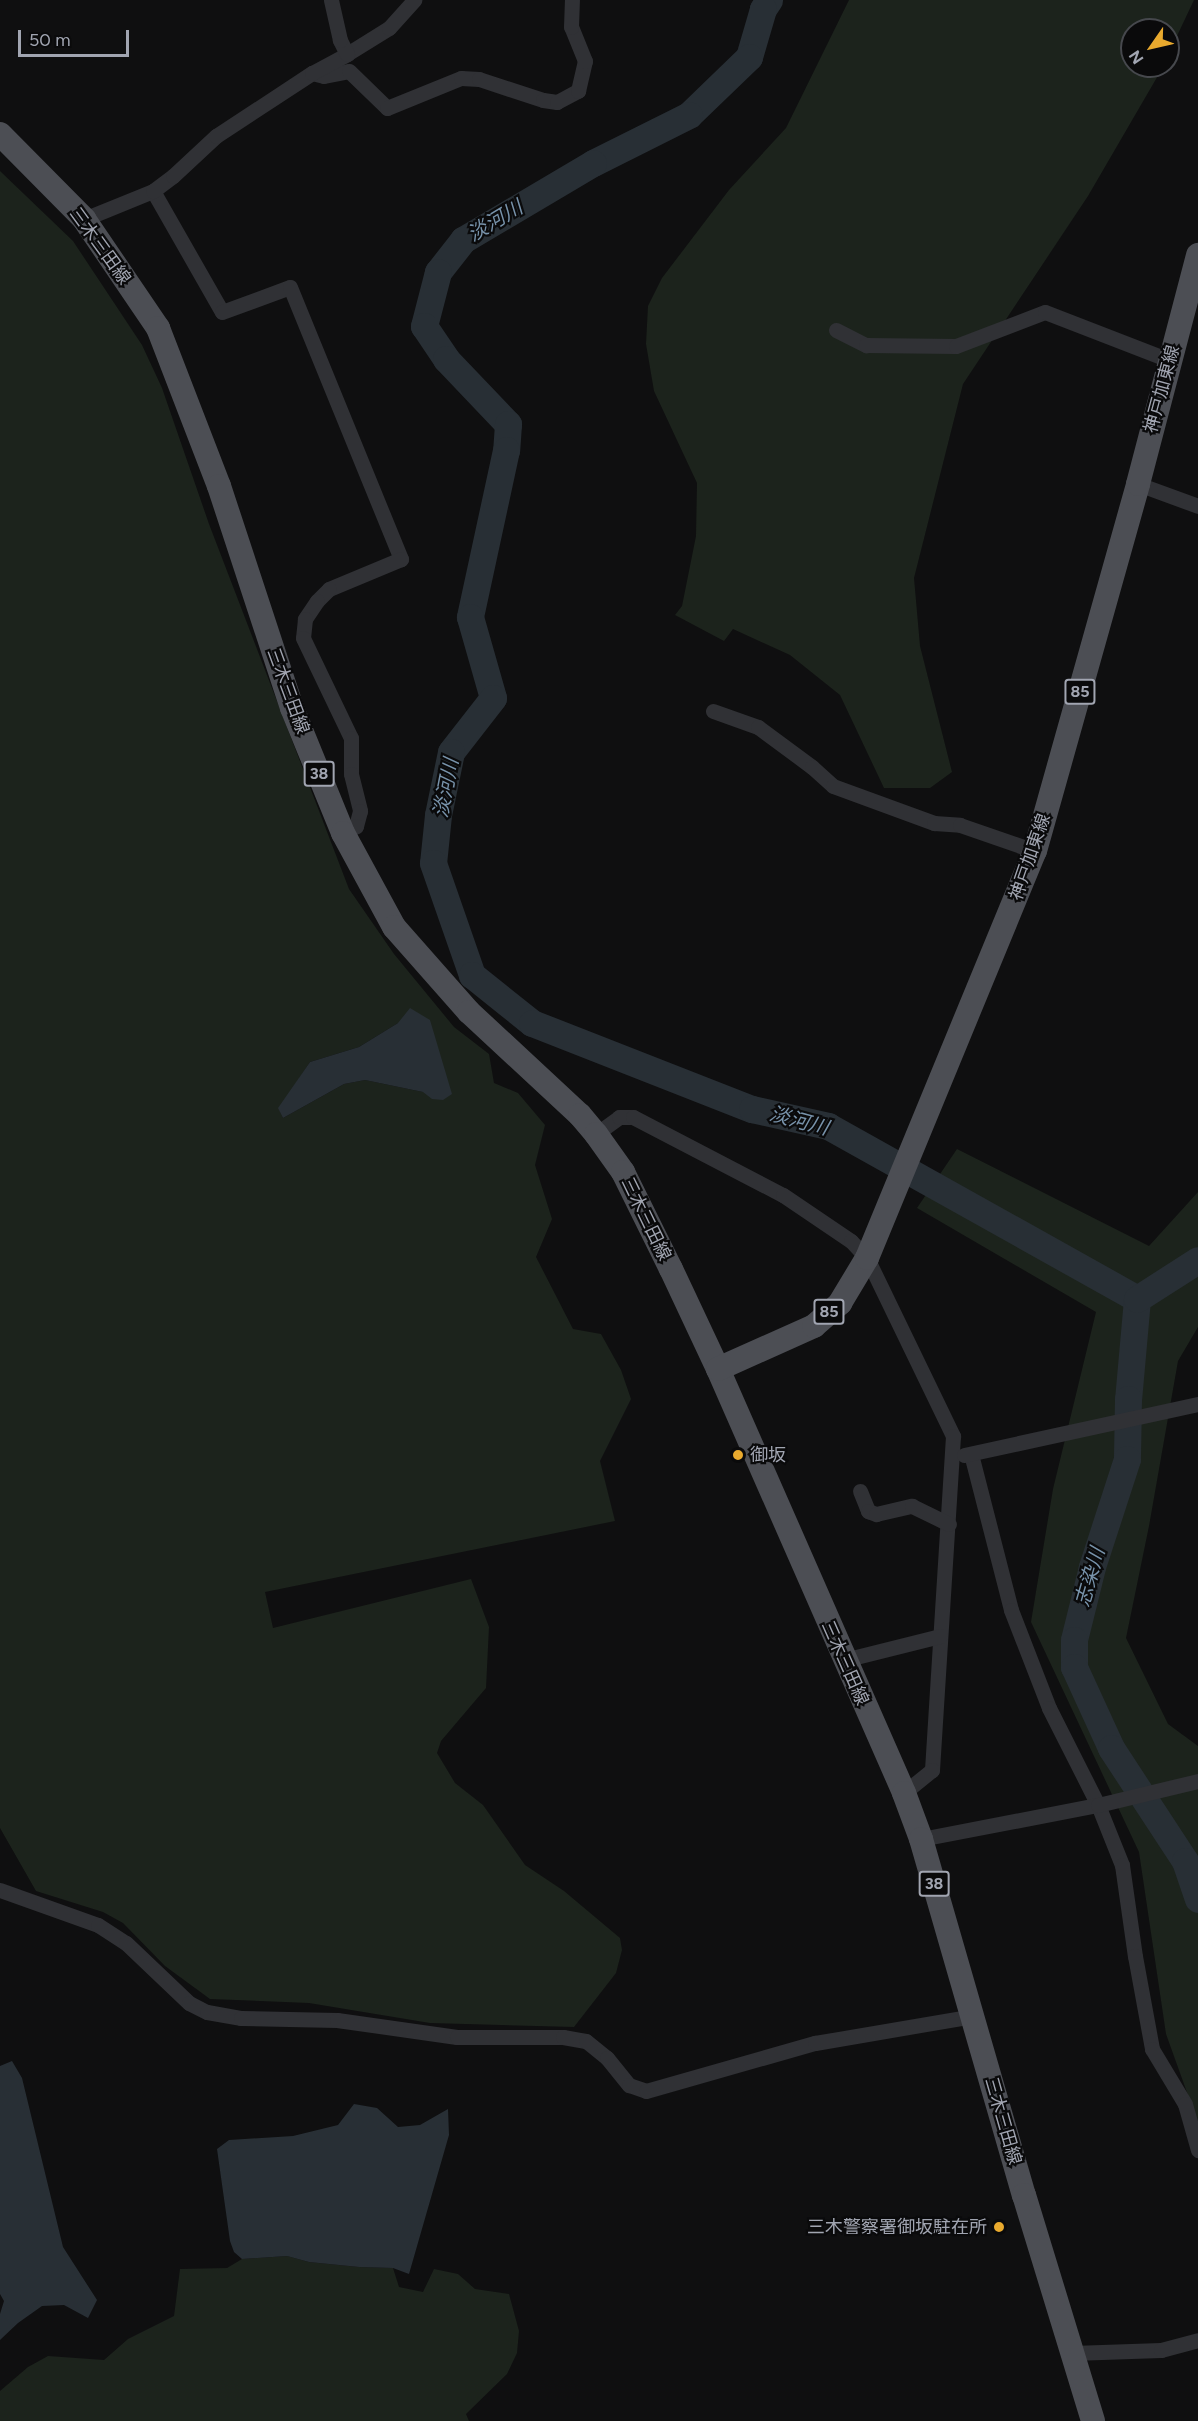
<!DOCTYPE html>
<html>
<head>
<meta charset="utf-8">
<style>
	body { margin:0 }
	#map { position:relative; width:1198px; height:2421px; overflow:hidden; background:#0f0f10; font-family:Figtree,"Noto Sans JP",sans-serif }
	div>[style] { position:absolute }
	.green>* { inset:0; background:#1c231c }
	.water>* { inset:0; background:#282f35 }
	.river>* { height:27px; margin:-13.5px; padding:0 13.5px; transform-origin:13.5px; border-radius:13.5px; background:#282f35 }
	.street>* { height:15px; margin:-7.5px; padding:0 7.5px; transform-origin:7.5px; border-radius:7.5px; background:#303135 }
	.primary>* { height:24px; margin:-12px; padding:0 12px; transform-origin:12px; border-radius:12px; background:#4c4e54 }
	.dots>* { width:16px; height:16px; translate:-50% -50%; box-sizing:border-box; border:3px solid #0a0a0b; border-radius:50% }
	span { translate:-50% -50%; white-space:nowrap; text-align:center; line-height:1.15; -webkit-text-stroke:4.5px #0a0a0b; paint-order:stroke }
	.shield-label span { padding:2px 4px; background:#0a0a0b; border:2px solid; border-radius:4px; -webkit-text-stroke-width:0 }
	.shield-label { font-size:16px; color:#a1a5b1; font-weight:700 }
	.street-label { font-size:18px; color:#a1a5b1 }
	.poi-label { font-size:18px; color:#a1a5b1 }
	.left { translate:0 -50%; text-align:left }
	.right { translate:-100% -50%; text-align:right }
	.water-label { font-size:20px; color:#7893ab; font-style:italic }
	.north { position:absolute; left:1120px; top:18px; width:60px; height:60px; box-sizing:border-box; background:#0a0a0b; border:2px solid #46484d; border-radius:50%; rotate:236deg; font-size:16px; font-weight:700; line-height:24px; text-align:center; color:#a1a5b1 }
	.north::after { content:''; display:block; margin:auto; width:21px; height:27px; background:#e9aa2e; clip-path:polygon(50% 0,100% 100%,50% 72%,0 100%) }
	.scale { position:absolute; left:18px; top:30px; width:111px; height:27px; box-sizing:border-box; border:3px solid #a1a5b1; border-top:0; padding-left:8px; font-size:18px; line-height:21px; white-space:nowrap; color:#a1a5b1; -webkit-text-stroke:4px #0a0a0b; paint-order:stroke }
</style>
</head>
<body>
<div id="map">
	<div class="green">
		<i style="clip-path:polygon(849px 0,1194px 0,1168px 55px,1168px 30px,1132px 30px,1132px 66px,1163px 67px,1088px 196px,963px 384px,914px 578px,920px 646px,952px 772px,930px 788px,884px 788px,840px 695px,790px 655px,733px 629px,724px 641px,675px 615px,682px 606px,696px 536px,697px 483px,654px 391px,646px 344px,648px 306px,662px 278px,729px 190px,786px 128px)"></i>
		<i style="clip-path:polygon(evenodd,0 171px,73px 241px,142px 345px,162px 388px,209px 524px,349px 889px,394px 954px,454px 1027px,489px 1054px,494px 1083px,518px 1093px,545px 1125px,535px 1165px,552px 1219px,536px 1257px,573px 1329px,601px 1334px,621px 1370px,631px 1399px,600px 1461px,615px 1521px,265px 1592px,273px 1628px,471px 1579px,489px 1627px,486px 1688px,441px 1741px,437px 1753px,455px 1783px,483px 1805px,525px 1865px,564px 1891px,620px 1938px,622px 1950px,616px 1973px,574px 2027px,430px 2023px,309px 2003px,210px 1999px,165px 1966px,123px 1923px,103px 1912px,36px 1891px,0 1828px,0 171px,398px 1023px,423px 1092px,365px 1080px,344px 1084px,283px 1118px,279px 1109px,310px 1062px,359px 1047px,398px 1023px)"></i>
		<i style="clip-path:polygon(957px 1149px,1149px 1246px,1198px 1192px,1198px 1327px,1178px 1361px,1149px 1526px,1126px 1638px,1168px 1724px,1198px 1746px,1198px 2123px,1166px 2034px,1139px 1852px,1031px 1622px,1053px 1489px,1096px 1312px,917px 1208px)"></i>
		<i style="clip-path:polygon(287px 2256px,309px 2262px,359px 2267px,393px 2268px,399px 2287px,423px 2292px,434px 2269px,458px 2274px,475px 2289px,509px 2294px,519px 2331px,517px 2353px,507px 2374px,466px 2414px,469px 2421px,0 2421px,0 2391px,28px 2367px,48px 2356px,104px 2360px,128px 2339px,174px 2316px,180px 2269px,227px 2268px,242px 2259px)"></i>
	</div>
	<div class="water">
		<i style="clip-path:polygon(410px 1008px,430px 1020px,452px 1094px,443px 1100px,432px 1099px,423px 1092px,365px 1080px,344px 1084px,283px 1118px,278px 1108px,310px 1062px,359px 1047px,398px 1023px)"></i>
		<i style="clip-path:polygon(12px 2061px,22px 2078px,63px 2247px,97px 2300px,88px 2318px,64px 2305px,42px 2306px,18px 2323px,0 2340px,0 2314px,4px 2301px,0 2294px,0 2066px)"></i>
		<i style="clip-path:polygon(354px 2104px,377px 2108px,398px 2127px,420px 2125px,448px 2109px,449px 2135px,409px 2274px,393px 2268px,359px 2267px,309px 2262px,287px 2256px,242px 2259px,234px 2252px,230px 2241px,217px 2149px,229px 2140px,293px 2136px,338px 2125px)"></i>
	</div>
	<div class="river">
		<i style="left:769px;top:0;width:11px;rotate:124deg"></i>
		<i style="left:763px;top:9px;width:50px;rotate:106.3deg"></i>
		<i style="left:749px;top:57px;width:83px;rotate:136deg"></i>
		<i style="left:689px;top:115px;width:107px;rotate:153.4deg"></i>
		<i style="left:593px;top:163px;width:151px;rotate:149.4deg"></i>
		<i style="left:463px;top:240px;width:41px;rotate:128deg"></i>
		<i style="left:438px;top:272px;width:56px;rotate:104.5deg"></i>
		<i style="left:424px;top:326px;width:40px;rotate:56deg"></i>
		<i style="left:446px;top:359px;width:90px;rotate:46.4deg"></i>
		<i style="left:508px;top:424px;width:26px;rotate:94deg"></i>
		<i style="left:506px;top:450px;width:171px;rotate:102.2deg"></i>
		<i style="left:470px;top:617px;width:84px;rotate:74.1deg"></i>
		<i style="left:493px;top:698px;width:68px;rotate:127.9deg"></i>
		<i style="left:451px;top:752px;width:64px;rotate:101.7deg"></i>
		<i style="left:438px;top:815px;width:48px;rotate:95.9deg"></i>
		<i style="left:433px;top:863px;width:119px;rotate:70.8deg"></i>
		<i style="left:472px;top:975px;width:77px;rotate:38.7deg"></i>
		<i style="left:532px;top:1023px;width:236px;rotate:21.4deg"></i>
		<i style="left:752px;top:1109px;width:78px;rotate:12.6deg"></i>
		<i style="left:828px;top:1126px;width:354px;rotate:29.2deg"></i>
		<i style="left:1137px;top:1299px;width:100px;rotate:95.1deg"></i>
		<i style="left:1128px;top:1399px;width:60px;rotate:91deg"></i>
		<i style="left:1127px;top:1459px;width:114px;rotate:108deg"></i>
		<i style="left:1092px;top:1567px;width:75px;rotate:103.9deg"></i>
		<i style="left:1074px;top:1640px;width:27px;rotate:90deg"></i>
		<i style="left:1074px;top:1667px;width:89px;rotate:65.4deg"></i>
		<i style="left:1111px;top:1748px;width:135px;rotate:56.8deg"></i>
		<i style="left:1185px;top:1861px;width:40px;rotate:71.1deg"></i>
		<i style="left:1137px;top:1299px;width:72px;rotate:-32.6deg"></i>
	</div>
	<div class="street">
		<i style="left:347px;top:54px;width:49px;rotate:-31.8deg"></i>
		<i style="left:389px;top:28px;width:38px;rotate:-48deg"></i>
		<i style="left:312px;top:73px;width:12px;rotate:14deg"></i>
		<i style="left:324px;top:76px;width:25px;rotate:-11deg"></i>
		<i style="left:349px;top:71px;width:53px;rotate:44.2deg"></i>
		<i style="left:387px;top:108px;width:80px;rotate:-22.1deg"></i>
		<i style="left:461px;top:78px;width:18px;rotate:3deg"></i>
		<i style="left:479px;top:79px;width:67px;rotate:18.2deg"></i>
		<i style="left:543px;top:100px;width:14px;rotate:8deg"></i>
		<i style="left:557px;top:102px;width:24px;rotate:-28deg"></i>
		<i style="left:578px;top:91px;width:31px;rotate:-77deg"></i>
		<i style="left:585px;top:61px;width:37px;rotate:-112deg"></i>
		<i style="left:571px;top:27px;width:27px;rotate:-88deg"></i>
		<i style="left:153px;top:191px;width:139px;rotate:60.3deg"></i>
		<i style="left:222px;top:312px;width:72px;rotate:-20.2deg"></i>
		<i style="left:290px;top:287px;width:294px;rotate:67.8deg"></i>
		<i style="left:401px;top:559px;width:78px;rotate:157.4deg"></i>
		<i style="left:329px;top:589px;width:17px;rotate:135deg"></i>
		<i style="left:317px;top:601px;width:22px;rotate:124deg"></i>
		<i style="left:305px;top:619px;width:19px;rotate:96deg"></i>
		<i style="left:303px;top:638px;width:111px;rotate:64.4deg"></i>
		<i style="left:351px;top:738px;width:36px;rotate:90deg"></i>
		<i style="left:351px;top:774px;width:38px;rotate:76deg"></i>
		<i style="left:360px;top:811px;width:16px;rotate:105deg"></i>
		<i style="left:356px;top:826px;width:15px;rotate:152deg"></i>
		<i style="left:84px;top:219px;width:74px;rotate:-22.1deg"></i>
		<i style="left:153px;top:191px;width:25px;rotate:-37deg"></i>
		<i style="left:173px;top:176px;width:59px;rotate:-42.9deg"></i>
		<i style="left:216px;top:136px;width:115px;rotate:-33.3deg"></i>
		<i style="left:312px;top:73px;width:40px;rotate:-28deg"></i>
		<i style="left:347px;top:54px;width:16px;rotate:-117deg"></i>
		<i style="left:340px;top:40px;width:41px;rotate:-102.7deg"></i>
		<i style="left:836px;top:330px;width:34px;rotate:27deg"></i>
		<i style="left:866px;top:345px;width:90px;rotate:0.6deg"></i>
		<i style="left:956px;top:346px;width:95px;rotate:-20.9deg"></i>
		<i style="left:1045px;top:312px;width:133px;rotate:21.2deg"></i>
		<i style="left:1138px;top:484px;width:64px;rotate:20.1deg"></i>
		<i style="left:713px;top:711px;width:48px;rotate:19.6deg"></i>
		<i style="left:758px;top:727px;width:67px;rotate:36.5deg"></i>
		<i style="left:812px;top:767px;width:28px;rotate:42deg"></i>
		<i style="left:833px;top:786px;width:108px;rotate:20.1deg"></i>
		<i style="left:934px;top:823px;width:26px;rotate:4deg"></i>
		<i style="left:960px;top:825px;width:79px;rotate:19.1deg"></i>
		<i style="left:596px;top:1134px;width:29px;rotate:-36deg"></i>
		<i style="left:619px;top:1117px;width:14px"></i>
		<i style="left:633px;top:1117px;width:169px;rotate:27.5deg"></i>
		<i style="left:783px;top:1195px;width:82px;rotate:34.1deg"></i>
		<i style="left:851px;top:1241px;width:23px;rotate:47deg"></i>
		<i style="left:867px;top:1258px;width:198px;rotate:64.2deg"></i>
		<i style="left:953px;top:1436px;width:335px;rotate:93.6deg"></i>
		<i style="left:932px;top:1770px;width:36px;rotate:141deg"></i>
		<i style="left:971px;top:1454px;width:161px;rotate:75.6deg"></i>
		<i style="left:1011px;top:1610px;width:105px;rotate:68.8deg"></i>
		<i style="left:1049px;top:1708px;width:109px;rotate:63.2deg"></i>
		<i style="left:1098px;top:1805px;width:65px;rotate:68.2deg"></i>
		<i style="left:1122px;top:1865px;width:92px;rotate:81.9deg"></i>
		<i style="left:1135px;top:1956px;width:95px;rotate:79.6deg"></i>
		<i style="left:1152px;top:2049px;width:64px;rotate:59deg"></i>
		<i style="left:1185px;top:2104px;width:48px;rotate:74.2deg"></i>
		<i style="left:964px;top:1455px;width:239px;rotate:-12.3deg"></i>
		<i style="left:860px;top:1491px;width:22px;rotate:68deg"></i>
		<i style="left:868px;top:1511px;width:9px;rotate:21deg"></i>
		<i style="left:876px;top:1514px;width:37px;rotate:-13deg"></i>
		<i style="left:912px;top:1506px;width:41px;rotate:25.9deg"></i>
		<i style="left:844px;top:1660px;width:99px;rotate:-14deg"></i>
		<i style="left:921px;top:1839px;width:180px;rotate:-10.9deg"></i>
		<i style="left:1098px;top:1805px;width:103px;rotate:-13.5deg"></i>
		<i style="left:0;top:1890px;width:104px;rotate:19.7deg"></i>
		<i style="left:98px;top:1925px;width:33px;rotate:33deg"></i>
		<i style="left:126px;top:1943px;width:87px;rotate:43.6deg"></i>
		<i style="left:189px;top:2003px;width:20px;rotate:27deg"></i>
		<i style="left:207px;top:2012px;width:35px;rotate:10deg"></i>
		<i style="left:241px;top:2018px;width:96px;rotate:1.2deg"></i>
		<i style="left:337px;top:2020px;width:121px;rotate:8.1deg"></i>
		<i style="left:457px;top:2037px;width:106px"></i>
		<i style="left:563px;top:2037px;width:23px;rotate:10deg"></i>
		<i style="left:586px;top:2041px;width:27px;rotate:39deg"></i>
		<i style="left:607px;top:2058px;width:35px;rotate:51deg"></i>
		<i style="left:629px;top:2085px;width:18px;rotate:19deg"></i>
		<i style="left:646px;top:2091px;width:176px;rotate:-15.9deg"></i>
		<i style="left:815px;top:2043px;width:160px;rotate:-9.7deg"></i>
		<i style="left:1072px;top:2353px;width:89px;rotate:-1.9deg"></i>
		<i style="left:1161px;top:2350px;width:38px;rotate:-15deg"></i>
	</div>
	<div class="primary">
		<i style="left:0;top:134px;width:120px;rotate:45.3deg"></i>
		<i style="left:84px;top:219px;width:132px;rotate:55.8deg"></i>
		<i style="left:158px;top:328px;width:169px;rotate:68.9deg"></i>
		<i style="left:219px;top:486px;width:234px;rotate:71.8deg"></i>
		<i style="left:292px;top:708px;width:135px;rotate:67.8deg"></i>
		<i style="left:343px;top:833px;width:107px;rotate:61.5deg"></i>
		<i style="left:394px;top:927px;width:113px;rotate:48.6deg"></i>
		<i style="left:469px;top:1012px;width:151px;rotate:42.9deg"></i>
		<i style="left:580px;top:1115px;width:25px;rotate:50deg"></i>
		<i style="left:596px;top:1134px;width:47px;rotate:54.6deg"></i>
		<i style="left:623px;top:1172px;width:108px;rotate:63.7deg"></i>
		<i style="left:671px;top:1269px;width:110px;rotate:64.8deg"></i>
		<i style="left:718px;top:1369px;width:463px;rotate:66.3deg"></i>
		<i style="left:904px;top:1793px;width:49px;rotate:69.7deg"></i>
		<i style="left:921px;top:1839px;width:371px;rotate:73.9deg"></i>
		<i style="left:1024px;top:2195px;width:236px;rotate:73deg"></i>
		<i style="left:718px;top:1369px;width:105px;rotate:-24.1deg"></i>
		<i style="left:814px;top:1326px;width:35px;rotate:-41deg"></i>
		<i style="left:840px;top:1303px;width:52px;rotate:-59deg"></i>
		<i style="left:867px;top:1258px;width:440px;rotate:-67.6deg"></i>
		<i style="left:1035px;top:851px;width:381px;rotate:-74.3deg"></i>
		<i style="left:1138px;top:484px;width:237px;rotate:-75.3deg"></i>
	</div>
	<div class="dots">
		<i style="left:738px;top:1455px;background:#e9aa2e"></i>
		<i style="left:999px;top:2227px;background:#e9aa2e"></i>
	</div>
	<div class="shield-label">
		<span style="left:1080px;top:692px">85</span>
		<span style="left:319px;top:774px">38</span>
		<span style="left:829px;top:1312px">85</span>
		<span style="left:934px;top:1884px">38</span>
	</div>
	<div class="street-label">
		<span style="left:100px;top:246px;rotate:54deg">三木三田線</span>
		<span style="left:1162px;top:389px;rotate:-75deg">神戸加東線</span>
		<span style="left:288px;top:691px;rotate:70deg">三木三田線</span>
		<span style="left:1030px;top:857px;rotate:-71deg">神戸加東線</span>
		<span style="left:646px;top:1219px;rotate:64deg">三木三田線</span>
		<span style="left:845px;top:1663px;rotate:66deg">三木三田線</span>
		<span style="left:1003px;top:2121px;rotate:74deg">三木三田線</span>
	</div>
	<div class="poi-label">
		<span class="left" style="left:750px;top:1455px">御坂</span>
		<span class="right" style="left:987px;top:2227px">三木警察署御坂駐在所</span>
	</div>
	<div class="water-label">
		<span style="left:495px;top:221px;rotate:-31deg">淡河川</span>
		<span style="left:446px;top:788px;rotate:-79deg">淡河川</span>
		<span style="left:799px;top:1121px;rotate:15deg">淡河川</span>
		<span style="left:1090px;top:1577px;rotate:-74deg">志染川</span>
	</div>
	<div class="north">N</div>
	<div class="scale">50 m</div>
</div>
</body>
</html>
